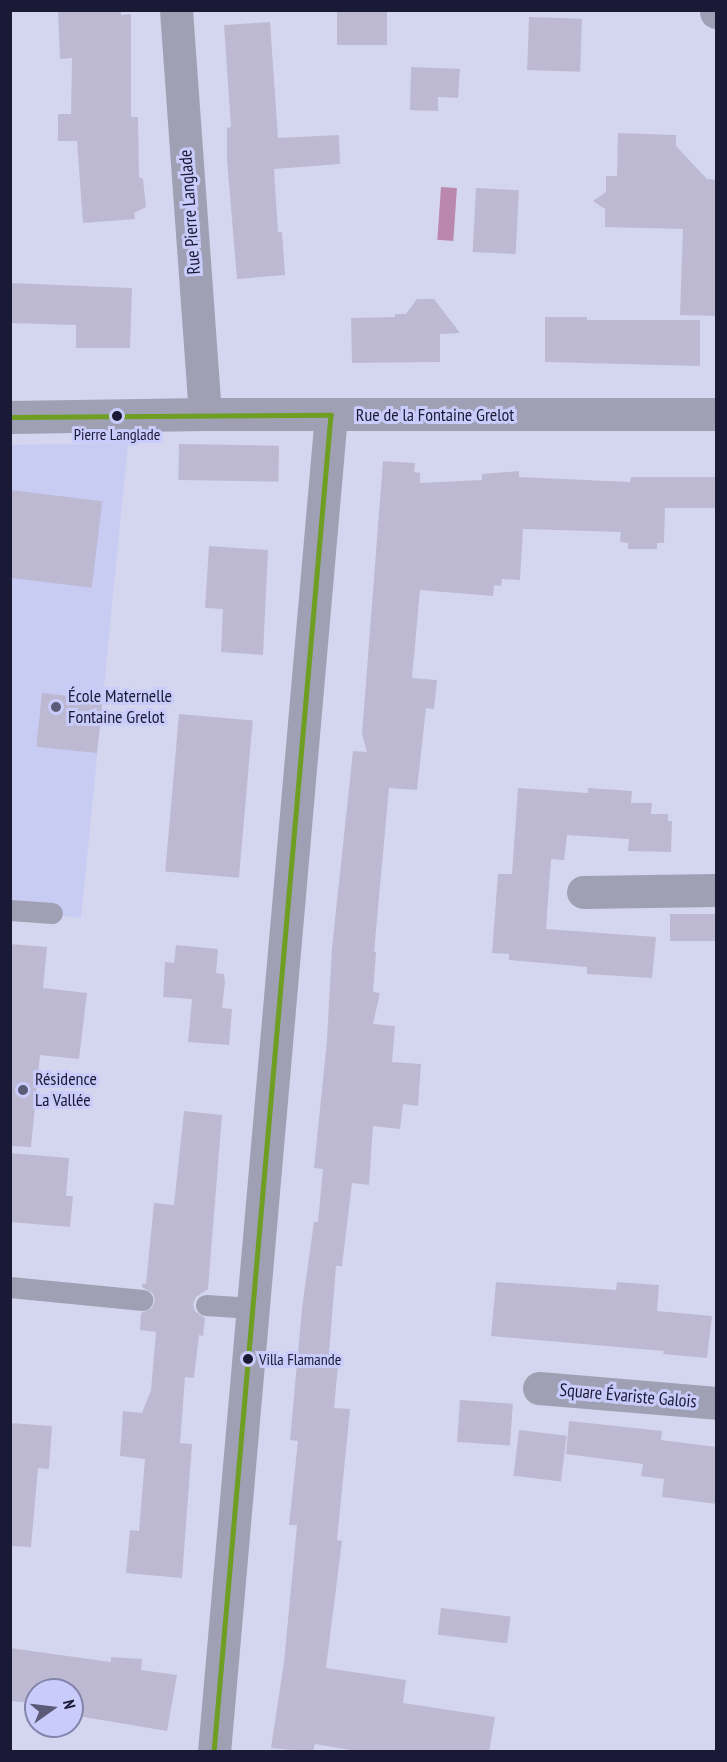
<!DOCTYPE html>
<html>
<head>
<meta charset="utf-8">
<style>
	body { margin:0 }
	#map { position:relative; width:727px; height:1762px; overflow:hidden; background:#d4d6ef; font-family:"PT Sans Narrow",sans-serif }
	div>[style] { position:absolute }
	.built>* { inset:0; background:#c8cbf2 }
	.water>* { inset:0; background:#ba87af; transform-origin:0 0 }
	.building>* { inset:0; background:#beb9d3; transform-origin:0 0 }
	.service>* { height:21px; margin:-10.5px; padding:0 10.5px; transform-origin:10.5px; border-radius:10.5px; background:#a0a0b4 }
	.minor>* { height:33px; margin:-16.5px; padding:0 16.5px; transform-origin:16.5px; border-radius:16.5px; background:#a0a0b4 }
	.secondary>* { height:33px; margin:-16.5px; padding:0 16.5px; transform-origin:16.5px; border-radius:16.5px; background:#9fa0b7 }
	.bus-1>* { height:4.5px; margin:-2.25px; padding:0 2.25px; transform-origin:2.25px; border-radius:2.25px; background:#6e9e22 }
	.dots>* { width:16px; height:16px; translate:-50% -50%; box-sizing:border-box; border:3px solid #c9ccfa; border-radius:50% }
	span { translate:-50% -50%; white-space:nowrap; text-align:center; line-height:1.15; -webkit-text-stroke:6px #c9ccfa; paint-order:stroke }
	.bus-label { font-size:16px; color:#1a1936 }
	.left { translate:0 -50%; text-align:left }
	.street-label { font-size:18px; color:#1a1936 }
	.poi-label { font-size:18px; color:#1a1936 }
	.frame { position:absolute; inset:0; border:12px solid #1a1936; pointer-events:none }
	.north { position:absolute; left:24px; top:1678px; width:60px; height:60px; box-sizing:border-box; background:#c9ccfa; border:2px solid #8384ac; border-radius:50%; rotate:76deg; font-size:16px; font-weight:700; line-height:24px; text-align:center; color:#1a1936 }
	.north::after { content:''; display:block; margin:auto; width:21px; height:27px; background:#5b5b77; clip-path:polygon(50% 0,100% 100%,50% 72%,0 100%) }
</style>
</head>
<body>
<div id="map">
	<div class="built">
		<i style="clip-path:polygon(128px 443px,81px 918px,11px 910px,10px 445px)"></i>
	</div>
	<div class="water">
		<i style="left:441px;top:187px;width:16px;height:53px;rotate:4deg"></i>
	</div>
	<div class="building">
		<i style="clip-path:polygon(58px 10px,121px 10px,121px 15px,131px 14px,131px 117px,138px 117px,139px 177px,143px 179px,146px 207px,134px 213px,135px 219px,83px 223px,77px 141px,58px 141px,58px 114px,71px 114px,72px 58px,60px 59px)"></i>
		<i style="left:337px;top:10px;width:50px;height:35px"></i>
		<i style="left:529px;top:17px;width:53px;height:53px;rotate:2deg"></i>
		<i style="clip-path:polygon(270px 22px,278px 138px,339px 135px,340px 164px,274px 169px,278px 232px,282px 232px,285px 275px,237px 279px,227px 160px,227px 128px,231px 127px,224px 25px)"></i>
		<i style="clip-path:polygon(411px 67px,460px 69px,458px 98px,438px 97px,438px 111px,410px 110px)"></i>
		<i style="clip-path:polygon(618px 133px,676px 135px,676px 146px,707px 179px,717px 180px,717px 316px,680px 315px,683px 229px,605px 227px,605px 209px,593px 201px,606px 192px,606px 176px,617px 176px)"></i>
		<i style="left:476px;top:188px;width:43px;height:64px;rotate:3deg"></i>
		<i style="clip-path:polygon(10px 283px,132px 288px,130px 348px,76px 348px,76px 325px,10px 323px)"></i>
		<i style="clip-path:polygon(417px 299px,434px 299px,460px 333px,440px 334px,440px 362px,352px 363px,351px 318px,395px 317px,395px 314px,406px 314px)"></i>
		<i style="clip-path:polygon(545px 317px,587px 317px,587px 320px,700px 320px,700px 366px,545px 362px)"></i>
		<i style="left:179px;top:444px;width:100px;height:36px;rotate:1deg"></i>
		<i style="clip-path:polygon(383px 461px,415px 463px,414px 472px,420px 473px,420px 483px,482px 480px,482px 474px,519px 471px,519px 477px,630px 482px,631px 477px,717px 477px,717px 508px,665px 508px,664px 543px,657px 543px,657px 549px,628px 549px,628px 543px,620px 542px,621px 532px,523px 529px,520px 580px,502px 579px,501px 586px,494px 585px,493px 596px,420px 590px,412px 678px,437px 680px,434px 709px,426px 708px,417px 790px,389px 788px,374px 952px,376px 952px,373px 992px,380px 993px,373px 1024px,395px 1026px,392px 1062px,421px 1064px,418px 1106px,403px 1104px,400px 1129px,373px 1126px,369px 1185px,352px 1183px,342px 1266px,336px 1266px,329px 1354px,339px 1355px,334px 1408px,350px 1409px,337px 1540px,342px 1541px,326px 1668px,406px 1680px,403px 1703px,495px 1717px,489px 1752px,362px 1752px,315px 1744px,313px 1752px,271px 1748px,284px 1662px,297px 1525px,289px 1525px,298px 1441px,290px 1440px,302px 1308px,314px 1222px,318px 1222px,323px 1169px,314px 1168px,327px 1040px,332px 948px,353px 751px,367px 752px,362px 734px)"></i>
		<i style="left:10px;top:490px;width:93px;height:87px;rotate:7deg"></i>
		<i style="clip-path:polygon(209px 546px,268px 550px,263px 655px,221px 652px,223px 609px,205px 608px)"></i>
		<i style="left:42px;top:693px;width:61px;height:54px;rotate:6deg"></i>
		<i style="left:179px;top:714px;width:74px;height:158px;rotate:5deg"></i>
		<i style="clip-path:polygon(518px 788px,588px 793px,588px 788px,632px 791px,631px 803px,652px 803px,651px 814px,668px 814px,668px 821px,672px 821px,671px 852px,628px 851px,629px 839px,567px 835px,564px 860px,551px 859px,546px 929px,656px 937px,652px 978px,587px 974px,587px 967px,509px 960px,509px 954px,492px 953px,498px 874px,512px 874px)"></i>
		<i style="left:670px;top:914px;width:47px;height:27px"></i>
		<i style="clip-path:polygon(10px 944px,47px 947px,43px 988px,87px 993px,79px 1059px,40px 1055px,31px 1147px,10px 1146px)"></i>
		<i style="clip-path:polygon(176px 945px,218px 949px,216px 973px,224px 974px,225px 982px,222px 1008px,232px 1009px,229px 1045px,188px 1042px,192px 999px,163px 997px,165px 962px,174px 963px)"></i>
		<i style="clip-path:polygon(184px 1111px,222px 1115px,208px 1289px,196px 1297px,193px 1304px,195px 1311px,205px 1318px,203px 1336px,199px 1335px,194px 1378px,185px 1377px,180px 1443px,192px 1444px,182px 1578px,126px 1573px,130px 1530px,139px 1531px,145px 1459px,120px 1456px,123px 1411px,142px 1413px,151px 1390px,156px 1332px,140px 1330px,141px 1313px,152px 1308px,155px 1301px,153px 1294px,142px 1287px,143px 1283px,146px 1284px,154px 1203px,174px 1205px)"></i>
		<i style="clip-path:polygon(10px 1153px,69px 1158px,66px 1196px,73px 1196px,70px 1227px,10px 1222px)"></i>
		<i style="clip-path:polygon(496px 1282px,616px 1290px,617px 1282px,659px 1285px,657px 1311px,712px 1316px,707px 1358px,663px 1354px,664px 1351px,491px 1336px)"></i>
		<i style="left:460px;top:1400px;width:53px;height:42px;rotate:4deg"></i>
		<i style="clip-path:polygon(569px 1421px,662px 1431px,661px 1440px,717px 1447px,717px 1504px,662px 1497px,664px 1479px,641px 1476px,643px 1464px,566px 1454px)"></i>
		<i style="clip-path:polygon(10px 1423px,52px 1426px,49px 1469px,38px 1468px,31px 1547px,10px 1546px)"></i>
		<i style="left:519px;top:1430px;width:48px;height:46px;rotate:7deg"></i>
		<i style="left:441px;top:1608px;width:70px;height:27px;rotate:7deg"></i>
		<i style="clip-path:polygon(10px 1648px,111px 1662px,111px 1657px,142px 1659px,141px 1670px,177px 1675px,167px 1731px,72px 1715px,72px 1690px,36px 1690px,36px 1703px,10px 1701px)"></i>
	</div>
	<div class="service">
		<i style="left:10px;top:910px;width:42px;rotate:4.1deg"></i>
		<i style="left:10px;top:1287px;width:133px;rotate:5.6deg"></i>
		<i style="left:206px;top:1305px;width:47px;rotate:3.7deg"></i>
	</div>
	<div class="minor">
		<i style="left:176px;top:10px;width:405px;rotate:85.9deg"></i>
		<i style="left:10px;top:417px;width:195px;rotate:-0.9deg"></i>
		<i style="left:205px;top:414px;width:511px"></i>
		<i style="left:583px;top:892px;width:133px;rotate:-0.9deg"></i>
		<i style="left:539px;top:1388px;width:178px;rotate:4.8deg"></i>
		<i style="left:214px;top:1752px;width:1342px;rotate:-85deg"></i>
	</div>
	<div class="secondary">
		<i style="left:716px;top:10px;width:2px;rotate:90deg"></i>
	</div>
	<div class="bus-1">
		<i style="left:10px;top:417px;width:321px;rotate:-0.4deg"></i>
		<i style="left:331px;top:415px;width:1342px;rotate:95deg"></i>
	</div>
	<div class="dots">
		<i style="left:117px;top:416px;background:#1a1936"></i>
		<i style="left:56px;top:707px;background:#5b5b77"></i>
		<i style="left:23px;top:1090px;background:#5b5b77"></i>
		<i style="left:248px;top:1359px;background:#1a1936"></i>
	</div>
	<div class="bus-label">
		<span style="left:117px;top:434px">Pierre Langlade</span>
		<span class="left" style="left:259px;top:1359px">Villa Flamande</span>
	</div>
	<div class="street-label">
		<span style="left:190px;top:212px;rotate:-94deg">Rue Pierre Langlade</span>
		<span style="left:435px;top:415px">Rue de la Fontaine Grelot</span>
		<span style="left:628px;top:1396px;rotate:5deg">Square Évariste Galois</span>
	</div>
	<div class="poi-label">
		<span class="left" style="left:68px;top:707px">École Maternelle<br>Fontaine Grelot</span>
		<span class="left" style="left:35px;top:1090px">Résidence<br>La Vallée</span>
	</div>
	<div class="frame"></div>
	<div class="north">N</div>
</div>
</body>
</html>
